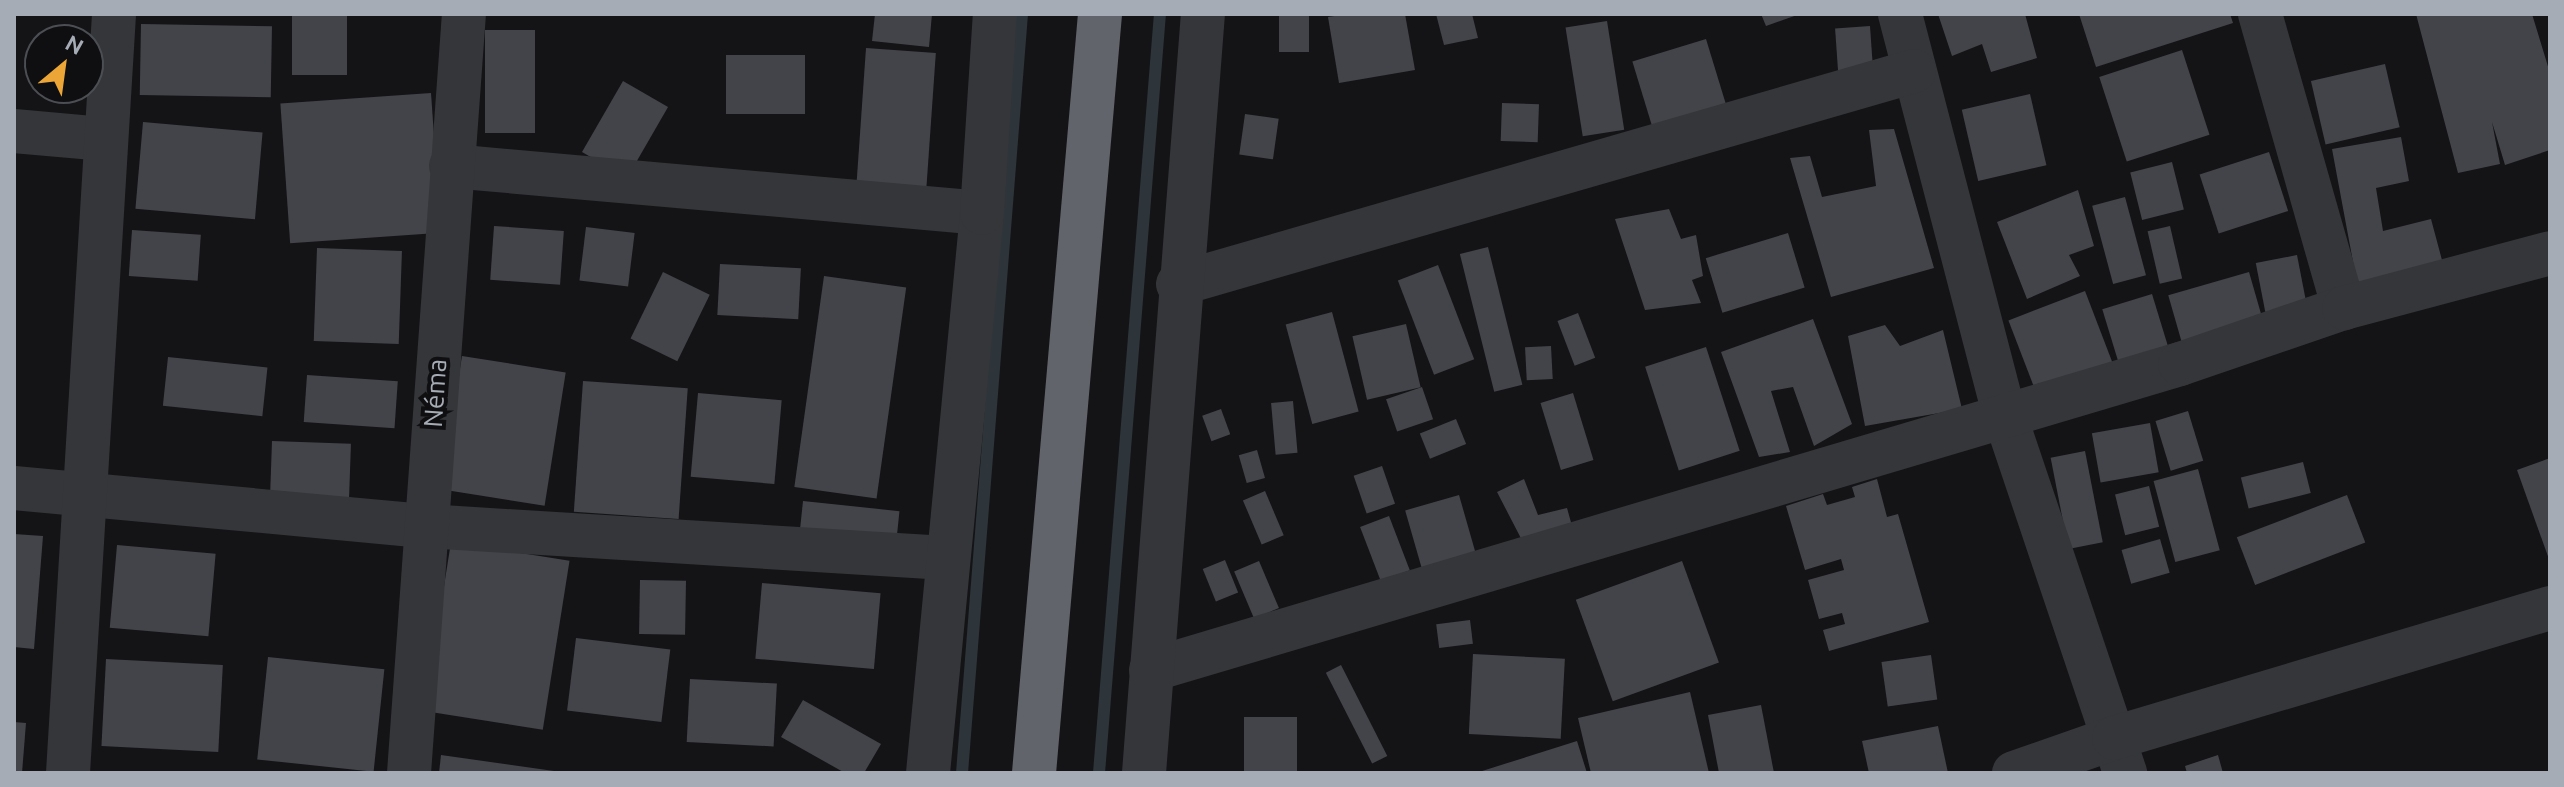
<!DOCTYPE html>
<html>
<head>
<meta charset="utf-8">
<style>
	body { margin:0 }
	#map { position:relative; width:2564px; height:787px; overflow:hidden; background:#141416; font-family:Ubuntu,sans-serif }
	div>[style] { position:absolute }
	.stream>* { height:12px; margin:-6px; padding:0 6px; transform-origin:6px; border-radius:6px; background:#2d353b }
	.building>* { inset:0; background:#434449; transform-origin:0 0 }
	.minor>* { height:44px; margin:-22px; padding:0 22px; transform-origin:22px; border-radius:22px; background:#35363a }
	.highway>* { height:44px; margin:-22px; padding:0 22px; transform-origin:22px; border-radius:22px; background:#61646b }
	span { translate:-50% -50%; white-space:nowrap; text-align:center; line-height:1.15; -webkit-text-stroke:8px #0f0f11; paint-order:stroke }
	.street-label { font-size:26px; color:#a6acb5 }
	.frame { position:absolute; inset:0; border:16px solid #a6acb5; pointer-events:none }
	.north { position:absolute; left:24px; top:24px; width:80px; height:80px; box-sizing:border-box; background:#0f0f11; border:2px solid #4b4e53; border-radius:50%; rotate:29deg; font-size:22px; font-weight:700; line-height:32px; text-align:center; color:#a6acb5 }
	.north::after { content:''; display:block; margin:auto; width:28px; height:36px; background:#eba637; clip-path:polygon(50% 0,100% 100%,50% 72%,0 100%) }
</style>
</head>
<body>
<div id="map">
	<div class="stream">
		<i style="left:962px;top:773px;width:761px;rotate:-85.48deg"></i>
		<i style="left:1099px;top:773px;width:761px;rotate:-85.41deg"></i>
	</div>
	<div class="building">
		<i style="left:292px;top:14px;width:55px;height:61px"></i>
		<i style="clip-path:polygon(875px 14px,932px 14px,929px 47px,872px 41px)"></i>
		<i style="left:1279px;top:14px;width:30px;height:38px"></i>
		<i style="clip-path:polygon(1347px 14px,1405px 14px,1415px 70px,1339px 83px,1328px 17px)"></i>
		<i style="clip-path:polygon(1436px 14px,1472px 14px,1478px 38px,1444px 45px)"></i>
		<i style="clip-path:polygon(1761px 14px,1800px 14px,1766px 26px)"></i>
		<i style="clip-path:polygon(1938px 14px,2025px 14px,2037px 58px,1991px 72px,1982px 44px,1952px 56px)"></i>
		<i style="clip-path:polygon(2079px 14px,2230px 14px,2233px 23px,2096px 67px)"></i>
		<i style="clip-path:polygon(2416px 14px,2532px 14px,2550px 73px,2550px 150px,2505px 165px,2492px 122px,2500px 164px,2458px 173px)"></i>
		<i style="left:1607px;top:21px;width:110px;height:42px;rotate:81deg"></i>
		<i style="left:141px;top:24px;width:131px;height:71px;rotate:1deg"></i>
		<i style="left:1870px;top:26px;width:46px;height:35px;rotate:86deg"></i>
		<i style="left:485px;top:30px;width:50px;height:103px"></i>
		<i style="left:1706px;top:39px;width:77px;height:77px;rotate:73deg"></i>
		<i style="left:866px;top:48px;width:70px;height:145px;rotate:4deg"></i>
		<i style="left:2182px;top:50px;width:89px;height:87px;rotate:72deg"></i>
		<i style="left:726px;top:55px;width:79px;height:59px"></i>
		<i style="left:2385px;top:64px;width:65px;height:76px;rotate:77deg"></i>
		<i style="left:623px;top:81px;width:52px;height:82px;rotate:30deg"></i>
		<i style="left:431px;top:93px;width:140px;height:151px;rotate:86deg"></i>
		<i style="left:2030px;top:94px;width:73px;height:70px;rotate:77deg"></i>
		<i style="left:1502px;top:103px;width:37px;height:38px;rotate:2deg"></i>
		<i style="left:1245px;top:114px;width:34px;height:41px;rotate:8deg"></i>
		<i style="left:143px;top:122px;width:120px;height:87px;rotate:5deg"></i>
		<i style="clip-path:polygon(1894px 129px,1934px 268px,1831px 297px,1790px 158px,1810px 156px,1822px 197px,1876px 186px,1869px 130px)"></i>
		<i style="clip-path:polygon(2401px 137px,2409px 181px,2376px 188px,2383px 231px,2431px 219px,2446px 275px,2359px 294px,2332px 149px)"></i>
		<i style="left:2269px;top:152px;width:62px;height:73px;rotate:72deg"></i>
		<i style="left:2172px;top:162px;width:49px;height:43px;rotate:76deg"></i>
		<i style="clip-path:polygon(2078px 190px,2094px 246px,2069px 255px,2080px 276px,2027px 299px,1997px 222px)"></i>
		<i style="left:2125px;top:197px;width:81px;height:34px;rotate:75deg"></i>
		<i style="clip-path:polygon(1669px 209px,1681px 239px,1696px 235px,1703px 276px,1692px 280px,1701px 303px,1645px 310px,1615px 219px)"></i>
		<i style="left:494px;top:226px;width:70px;height:54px;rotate:4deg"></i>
		<i style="left:2170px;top:226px;width:54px;height:23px;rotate:77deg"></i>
		<i style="left:586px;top:227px;width:49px;height:54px;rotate:7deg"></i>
		<i style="left:132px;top:230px;width:69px;height:46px;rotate:4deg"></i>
		<i style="left:1788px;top:233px;width:57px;height:86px;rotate:73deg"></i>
		<i style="left:1488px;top:247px;width:142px;height:29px;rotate:76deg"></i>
		<i style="left:317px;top:248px;width:85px;height:93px;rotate:2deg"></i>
		<i style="left:2297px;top:255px;width:53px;height:42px;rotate:79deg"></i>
		<i style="left:720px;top:264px;width:81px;height:51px;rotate:3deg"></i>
		<i style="left:1438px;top:265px;width:101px;height:43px;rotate:69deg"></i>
		<i style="left:663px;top:272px;width:52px;height:74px;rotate:26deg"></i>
		<i style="left:2249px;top:272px;width:50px;height:84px;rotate:74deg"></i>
		<i style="left:824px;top:276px;width:83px;height:213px;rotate:8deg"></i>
		<i style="left:2085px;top:291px;width:80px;height:82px;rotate:69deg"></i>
		<i style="left:2152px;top:294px;width:57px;height:52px;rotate:73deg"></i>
		<i style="left:1332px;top:312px;width:103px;height:48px;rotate:75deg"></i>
		<i style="left:1578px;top:313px;width:48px;height:22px;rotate:69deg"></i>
		<i style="clip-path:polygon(1813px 319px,1852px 424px,1814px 446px,1793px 387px,1771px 391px,1790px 452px,1759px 457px,1721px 352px)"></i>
		<i style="left:1406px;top:324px;width:65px;height:55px;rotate:77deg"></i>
		<i style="clip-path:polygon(1885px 325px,1900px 346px,1943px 330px,1962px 409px,1865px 426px,1848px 336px)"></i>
		<i style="left:1551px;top:346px;width:33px;height:26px;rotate:87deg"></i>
		<i style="left:1706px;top:347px;width:109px;height:64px;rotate:72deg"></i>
		<i style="left:462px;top:356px;width:105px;height:135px;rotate:9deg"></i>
		<i style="left:168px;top:357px;width:100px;height:49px;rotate:6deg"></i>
		<i style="left:307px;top:375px;width:91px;height:47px;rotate:4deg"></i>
		<i style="left:583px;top:381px;width:105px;height:131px;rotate:4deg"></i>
		<i style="left:1422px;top:387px;width:34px;height:38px;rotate:71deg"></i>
		<i style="left:698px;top:393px;width:84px;height:84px;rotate:5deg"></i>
		<i style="left:1573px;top:393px;width:70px;height:34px;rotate:73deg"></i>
		<i style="left:1293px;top:401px;width:52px;height:22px;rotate:85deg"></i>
		<i style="left:1221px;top:409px;width:27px;height:20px;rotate:70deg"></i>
		<i style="left:2188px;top:411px;width:52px;height:34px;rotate:73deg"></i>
		<i style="left:1456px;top:419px;width:27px;height:39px;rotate:68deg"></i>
		<i style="left:2150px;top:423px;width:50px;height:59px;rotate:80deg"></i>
		<i style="left:272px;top:441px;width:79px;height:66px;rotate:2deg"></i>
		<i style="left:1257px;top:450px;width:29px;height:19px;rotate:74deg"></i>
		<i style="left:2085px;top:451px;width:93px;height:35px;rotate:79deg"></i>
		<i style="clip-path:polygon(2550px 458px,2550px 562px,2517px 470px)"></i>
		<i style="left:2303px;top:462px;width:32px;height:64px;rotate:76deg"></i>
		<i style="left:1382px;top:466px;width:40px;height:30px;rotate:71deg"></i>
		<i style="left:2198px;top:469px;width:84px;height:46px;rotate:75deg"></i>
		<i style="clip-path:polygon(1524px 479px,1538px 515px,1567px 508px,1574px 533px,1526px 548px,1497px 492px)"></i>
		<i style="clip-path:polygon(1877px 479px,1887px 517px,1898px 514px,1929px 622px,1829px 651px,1823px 630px,1845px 624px,1842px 613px,1819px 619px,1808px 580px,1844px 570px,1841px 559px,1805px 570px,1786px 506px,1823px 494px,1827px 505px,1855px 497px,1852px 487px)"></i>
		<i style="left:2149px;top:486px;width:42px;height:35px;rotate:76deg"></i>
		<i style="left:1265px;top:491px;width:48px;height:24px;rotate:67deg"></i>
		<i style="left:1459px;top:495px;width:74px;height:56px;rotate:74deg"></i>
		<i style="left:2347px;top:495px;width:51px;height:118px;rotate:69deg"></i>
		<i style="left:803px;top:501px;width:97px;height:40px;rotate:6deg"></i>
		<i style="left:1389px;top:516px;width:58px;height:31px;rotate:69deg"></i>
		<i style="clip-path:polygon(14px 534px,43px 536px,34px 649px,14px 647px)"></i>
		<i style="left:2160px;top:539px;width:35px;height:40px;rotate:74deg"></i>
		<i style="left:451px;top:542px;width:120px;height:171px;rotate:9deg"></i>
		<i style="left:117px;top:545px;width:99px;height:83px;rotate:5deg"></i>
		<i style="left:1225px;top:560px;width:35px;height:24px;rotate:68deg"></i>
		<i style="left:1259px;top:561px;width:51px;height:27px;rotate:67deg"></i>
		<i style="left:1682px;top:561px;width:108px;height:113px;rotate:70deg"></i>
		<i style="left:640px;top:580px;width:46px;height:54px;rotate:1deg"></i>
		<i style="left:762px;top:583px;width:119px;height:76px;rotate:5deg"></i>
		<i style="left:1470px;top:620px;width:24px;height:34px;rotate:83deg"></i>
		<i style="left:576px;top:638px;width:95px;height:73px;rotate:7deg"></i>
		<i style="left:1473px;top:654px;width:92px;height:80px;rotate:3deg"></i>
		<i style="left:1931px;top:655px;width:45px;height:50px;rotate:82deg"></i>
		<i style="left:268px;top:657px;width:117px;height:103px;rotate:6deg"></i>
		<i style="left:106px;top:659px;width:117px;height:87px;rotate:3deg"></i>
		<i style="left:1341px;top:665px;width:102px;height:17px;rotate:63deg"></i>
		<i style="left:690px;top:679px;width:87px;height:63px;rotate:3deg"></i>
		<i style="clip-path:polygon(1690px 692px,1709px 773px,1591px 773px,1578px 718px)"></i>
		<i style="clip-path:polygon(803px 700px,881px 744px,864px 773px,845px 773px,781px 737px)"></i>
		<i style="clip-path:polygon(1761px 705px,1774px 773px,1719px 773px,1708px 715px)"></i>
		<i style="left:1244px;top:717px;width:53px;height:56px"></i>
		<i style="clip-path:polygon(14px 722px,26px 723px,22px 773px,14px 773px)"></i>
		<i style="clip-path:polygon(1938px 726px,1948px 773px,1869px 773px,1862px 741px)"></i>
		<i style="clip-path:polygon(1577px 741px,1587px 773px,1479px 773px,1479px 772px)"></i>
		<i style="clip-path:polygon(441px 755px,554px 771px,554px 773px,439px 773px)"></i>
		<i style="clip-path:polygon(2218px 755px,2223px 773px,2187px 773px,2185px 766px)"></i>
	</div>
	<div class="minor">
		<i style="left:1900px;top:14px;width:415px;rotate:75.4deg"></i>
		<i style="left:2005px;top:416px;width:377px;rotate:71.4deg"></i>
		<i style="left:2260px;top:14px;width:306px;rotate:74.1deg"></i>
		<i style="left:14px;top:131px;width:89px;rotate:5.1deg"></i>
		<i style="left:451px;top:166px;width:533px;rotate:5.06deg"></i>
		<i style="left:1178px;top:284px;width:766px;rotate:-16.14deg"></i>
		<i style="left:14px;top:488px;width:414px;rotate:5.3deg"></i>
		<i style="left:426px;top:526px;width:521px;rotate:3.52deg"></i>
		<i style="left:1151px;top:670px;width:1074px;rotate:-16.56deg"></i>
		<i style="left:2180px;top:364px;width:173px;rotate:-18.9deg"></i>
		<i style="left:2344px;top:308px;width:213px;rotate:-14.9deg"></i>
		<i style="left:68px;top:773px;width:760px;rotate:-86.53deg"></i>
		<i style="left:409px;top:773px;width:761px;rotate:-85.86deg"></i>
		<i style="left:928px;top:773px;width:563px;rotate:-84.49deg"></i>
		<i style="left:982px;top:213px;width:199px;rotate:-86.3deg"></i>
		<i style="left:1144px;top:773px;width:761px;rotate:-85.56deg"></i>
		<i style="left:2014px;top:773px;width:106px;rotate:-19.3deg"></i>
		<i style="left:2114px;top:738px;width:455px;rotate:-16.6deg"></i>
	</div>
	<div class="highway">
		<i style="left:1034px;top:773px;width:762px;rotate:-85.03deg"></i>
	</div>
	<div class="street-label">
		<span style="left:435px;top:393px;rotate:-86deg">Néma</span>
	</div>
	<div class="frame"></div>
	<div class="north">N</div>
</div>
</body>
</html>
